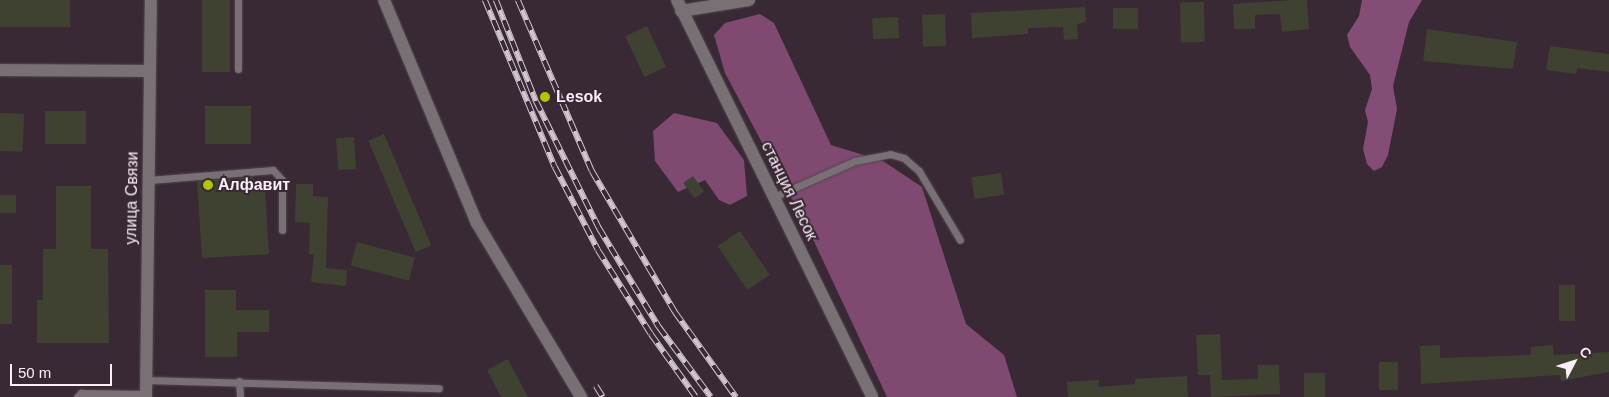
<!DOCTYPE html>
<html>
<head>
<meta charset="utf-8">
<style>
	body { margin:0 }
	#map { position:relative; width:1609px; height:397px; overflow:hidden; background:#382934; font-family:Helvetica,sans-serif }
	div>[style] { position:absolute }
	.forest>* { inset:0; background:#7f4970 }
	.water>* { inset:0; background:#834d75 }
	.building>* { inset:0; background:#3f4231; transform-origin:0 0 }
	.roads { filter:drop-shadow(0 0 1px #53454f) drop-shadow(0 0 1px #53454f) }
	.service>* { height:7px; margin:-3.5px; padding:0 3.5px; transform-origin:3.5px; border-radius:3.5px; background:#787075 }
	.minor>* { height:12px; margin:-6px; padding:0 6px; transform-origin:6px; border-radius:6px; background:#787075 }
	.tertiary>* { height:12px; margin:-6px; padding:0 6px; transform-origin:6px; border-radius:6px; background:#787075 }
	.rail>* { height:5.5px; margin-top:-2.75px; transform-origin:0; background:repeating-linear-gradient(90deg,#382934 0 11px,#d2c6ce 0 22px); box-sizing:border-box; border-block:1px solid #d2c6ce }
	.dots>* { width:14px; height:14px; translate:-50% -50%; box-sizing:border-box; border:2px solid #382934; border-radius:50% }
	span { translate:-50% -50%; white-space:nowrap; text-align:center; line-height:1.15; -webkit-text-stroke:4px #382934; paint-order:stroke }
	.poi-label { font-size:16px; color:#faeff6; font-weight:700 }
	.left { translate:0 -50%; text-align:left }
	.street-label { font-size:16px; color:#faeff6 }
	.north { position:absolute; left:1549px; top:337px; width:50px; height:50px; -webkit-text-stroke:4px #382934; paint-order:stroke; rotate:50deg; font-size:14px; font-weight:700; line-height:20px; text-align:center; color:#faeff6 }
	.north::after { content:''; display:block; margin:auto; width:18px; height:22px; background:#faeff6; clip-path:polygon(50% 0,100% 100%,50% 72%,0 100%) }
	.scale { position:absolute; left:10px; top:364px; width:102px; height:22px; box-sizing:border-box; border:2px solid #faeff6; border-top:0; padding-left:6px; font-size:15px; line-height:18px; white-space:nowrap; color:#faeff6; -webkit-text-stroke:4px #382934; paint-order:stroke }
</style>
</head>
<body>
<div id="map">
	<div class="forest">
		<i style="clip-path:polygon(760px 14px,774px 23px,831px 145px,883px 161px,922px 187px,966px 324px,1004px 355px,1017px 397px,887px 397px,811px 235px,725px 73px,714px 35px,725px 23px)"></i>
		<i style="clip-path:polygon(674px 113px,717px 123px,744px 160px,747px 196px,730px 205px,719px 200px,705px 180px,678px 192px,655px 161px,653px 131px)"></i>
	</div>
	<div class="water">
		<i style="clip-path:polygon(1362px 0,1422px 0,1409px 22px,1393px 86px,1397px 109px,1388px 155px,1382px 167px,1374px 171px,1367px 164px,1363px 149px,1368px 122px,1365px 110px,1372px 89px,1370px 75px,1350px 47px,1347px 35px,1359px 16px)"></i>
	</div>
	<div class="building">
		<i style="left:0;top:0;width:70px;height:27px"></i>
		<i style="left:202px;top:0;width:28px;height:72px"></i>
		<i style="clip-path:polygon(1292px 0,1307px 0,1309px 29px,1282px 32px,1280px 14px,1255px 15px,1255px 29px,1234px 29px,1233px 4px)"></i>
		<i style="left:1204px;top:2px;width:40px;height:24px;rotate:89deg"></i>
		<i style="clip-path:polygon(1085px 7px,1086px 22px,1077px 24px,1078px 39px,1064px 40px,1063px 27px,1028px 28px,1028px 34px,972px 38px,971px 13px)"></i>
		<i style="left:1113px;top:8px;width:25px;height:21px"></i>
		<i style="left:945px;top:14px;width:32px;height:23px;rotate:88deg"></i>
		<i style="left:898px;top:17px;width:21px;height:26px;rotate:87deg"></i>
		<i style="left:647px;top:26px;width:45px;height:24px;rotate:65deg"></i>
		<i style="clip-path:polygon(1427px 29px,1517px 42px,1513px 69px,1423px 61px)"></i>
		<i style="clip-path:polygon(1550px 46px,1609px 54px,1609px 72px,1577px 68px,1576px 74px,1546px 70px)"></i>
		<i style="left:205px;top:106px;width:46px;height:38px"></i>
		<i style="left:45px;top:111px;width:41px;height:33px"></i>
		<i style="left:0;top:113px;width:24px;height:38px;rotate:2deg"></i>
		<i style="left:384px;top:134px;width:121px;height:17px;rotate:67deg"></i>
		<i style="left:354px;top:137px;width:32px;height:18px;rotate:86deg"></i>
		<i style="left:1001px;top:173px;width:22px;height:30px;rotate:82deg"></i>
		<i style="left:693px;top:176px;width:19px;height:12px;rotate:54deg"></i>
		<i style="clip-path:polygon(252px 177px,265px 189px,269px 254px,202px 258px,197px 181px)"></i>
		<i style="clip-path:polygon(296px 184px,313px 184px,313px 196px,328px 197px,326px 268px,347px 270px,346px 286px,311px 282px,314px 254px,309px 254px,310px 223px,295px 222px)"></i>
		<i style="clip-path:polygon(56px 186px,91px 186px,91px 249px,108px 249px,109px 343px,37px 343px,37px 300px,43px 300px,43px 249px,56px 249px)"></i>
		<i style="left:0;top:195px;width:16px;height:18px"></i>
		<i style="left:740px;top:231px;width:53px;height:27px;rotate:56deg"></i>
		<i style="left:357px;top:242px;width:60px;height:24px;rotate:15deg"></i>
		<i style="left:0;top:265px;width:12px;height:59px"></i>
		<i style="left:1559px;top:285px;width:16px;height:36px"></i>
		<i style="clip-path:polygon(205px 290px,236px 290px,236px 310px,269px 310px,269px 332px,237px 332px,237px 357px,205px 357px)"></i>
		<i style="clip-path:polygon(1220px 334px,1222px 380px,1258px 379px,1258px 365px,1279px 365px,1280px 394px,1211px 397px,1210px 375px,1198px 375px,1196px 335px)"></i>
		<i style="clip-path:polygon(1440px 345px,1440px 358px,1531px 355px,1531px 347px,1553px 345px,1554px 355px,1609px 352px,1609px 372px,1561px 381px,1560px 375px,1421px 384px,1420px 346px)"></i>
		<i style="clip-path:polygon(508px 359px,528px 397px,501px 397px,487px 370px)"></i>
		<i style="left:1379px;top:362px;width:19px;height:28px"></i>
		<i style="left:1304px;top:373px;width:21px;height:24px"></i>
		<i style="clip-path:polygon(1187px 376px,1188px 397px,1068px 397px,1067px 382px,1099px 380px,1099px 387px,1135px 384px,1135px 379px)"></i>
	</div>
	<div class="roads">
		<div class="service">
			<i style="left:238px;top:0;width:69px;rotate:90deg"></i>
			<i style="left:149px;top:180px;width:124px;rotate:-4.6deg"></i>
			<i style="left:273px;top:170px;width:13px;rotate:48deg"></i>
			<i style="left:282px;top:180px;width:50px;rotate:90deg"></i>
			<i style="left:774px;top:197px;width:89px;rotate:-24deg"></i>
			<i style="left:855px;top:161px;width:36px;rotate:-11deg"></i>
			<i style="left:890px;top:154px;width:15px;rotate:16deg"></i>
			<i style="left:904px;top:158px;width:20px;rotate:41deg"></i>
			<i style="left:919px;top:171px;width:80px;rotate:59.3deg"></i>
			<i style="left:146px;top:380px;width:293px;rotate:1.6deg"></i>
			<i style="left:239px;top:381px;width:16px;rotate:86deg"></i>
			<i style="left:77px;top:397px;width:6px;rotate:-45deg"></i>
			<i style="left:81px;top:393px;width:65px;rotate:0.9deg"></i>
		</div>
		<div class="minor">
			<i style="left:384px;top:0;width:242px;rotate:67.4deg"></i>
			<i style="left:477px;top:223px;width:203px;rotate:59.1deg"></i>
			<i style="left:677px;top:0;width:442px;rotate:63.8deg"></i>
			<i style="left:0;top:70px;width:150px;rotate:0.4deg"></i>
		</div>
		<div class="tertiary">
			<i style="left:681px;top:11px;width:69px;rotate:-9.2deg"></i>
			<i style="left:146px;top:397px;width:397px;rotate:-89.3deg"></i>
		</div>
	</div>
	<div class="rail">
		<i style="left:485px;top:0;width:181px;rotate:67.3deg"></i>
		<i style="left:555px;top:167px;width:93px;rotate:62.6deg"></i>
		<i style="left:598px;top:250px;width:99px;rotate:57.8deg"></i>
		<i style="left:651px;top:334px;width:77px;rotate:54.5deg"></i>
		<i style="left:496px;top:0;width:109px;rotate:68.4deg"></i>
		<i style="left:536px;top:101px;width:142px;rotate:63.6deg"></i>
		<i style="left:599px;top:228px;width:116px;rotate:58.8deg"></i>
		<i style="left:659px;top:327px;width:87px;rotate:53.4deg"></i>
		<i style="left:518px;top:0;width:186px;rotate:66.6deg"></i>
		<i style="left:592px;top:171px;width:164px;rotate:59.5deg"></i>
		<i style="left:675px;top:312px;width:105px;rotate:54.3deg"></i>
		<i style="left:596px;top:386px;width:13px;rotate:58deg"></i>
	</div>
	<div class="dots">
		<i style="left:545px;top:97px;background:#b1c500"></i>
		<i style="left:208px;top:185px;background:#b1c500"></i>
	</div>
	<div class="poi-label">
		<span class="left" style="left:556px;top:97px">Lesok</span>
		<span class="left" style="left:218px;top:185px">Алфавит</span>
	</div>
	<div class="street-label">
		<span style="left:789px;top:191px;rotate:64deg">станция Лесок</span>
		<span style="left:132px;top:198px;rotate:-89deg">улица Связи</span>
	</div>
	<div class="north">С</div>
	<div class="scale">50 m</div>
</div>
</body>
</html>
